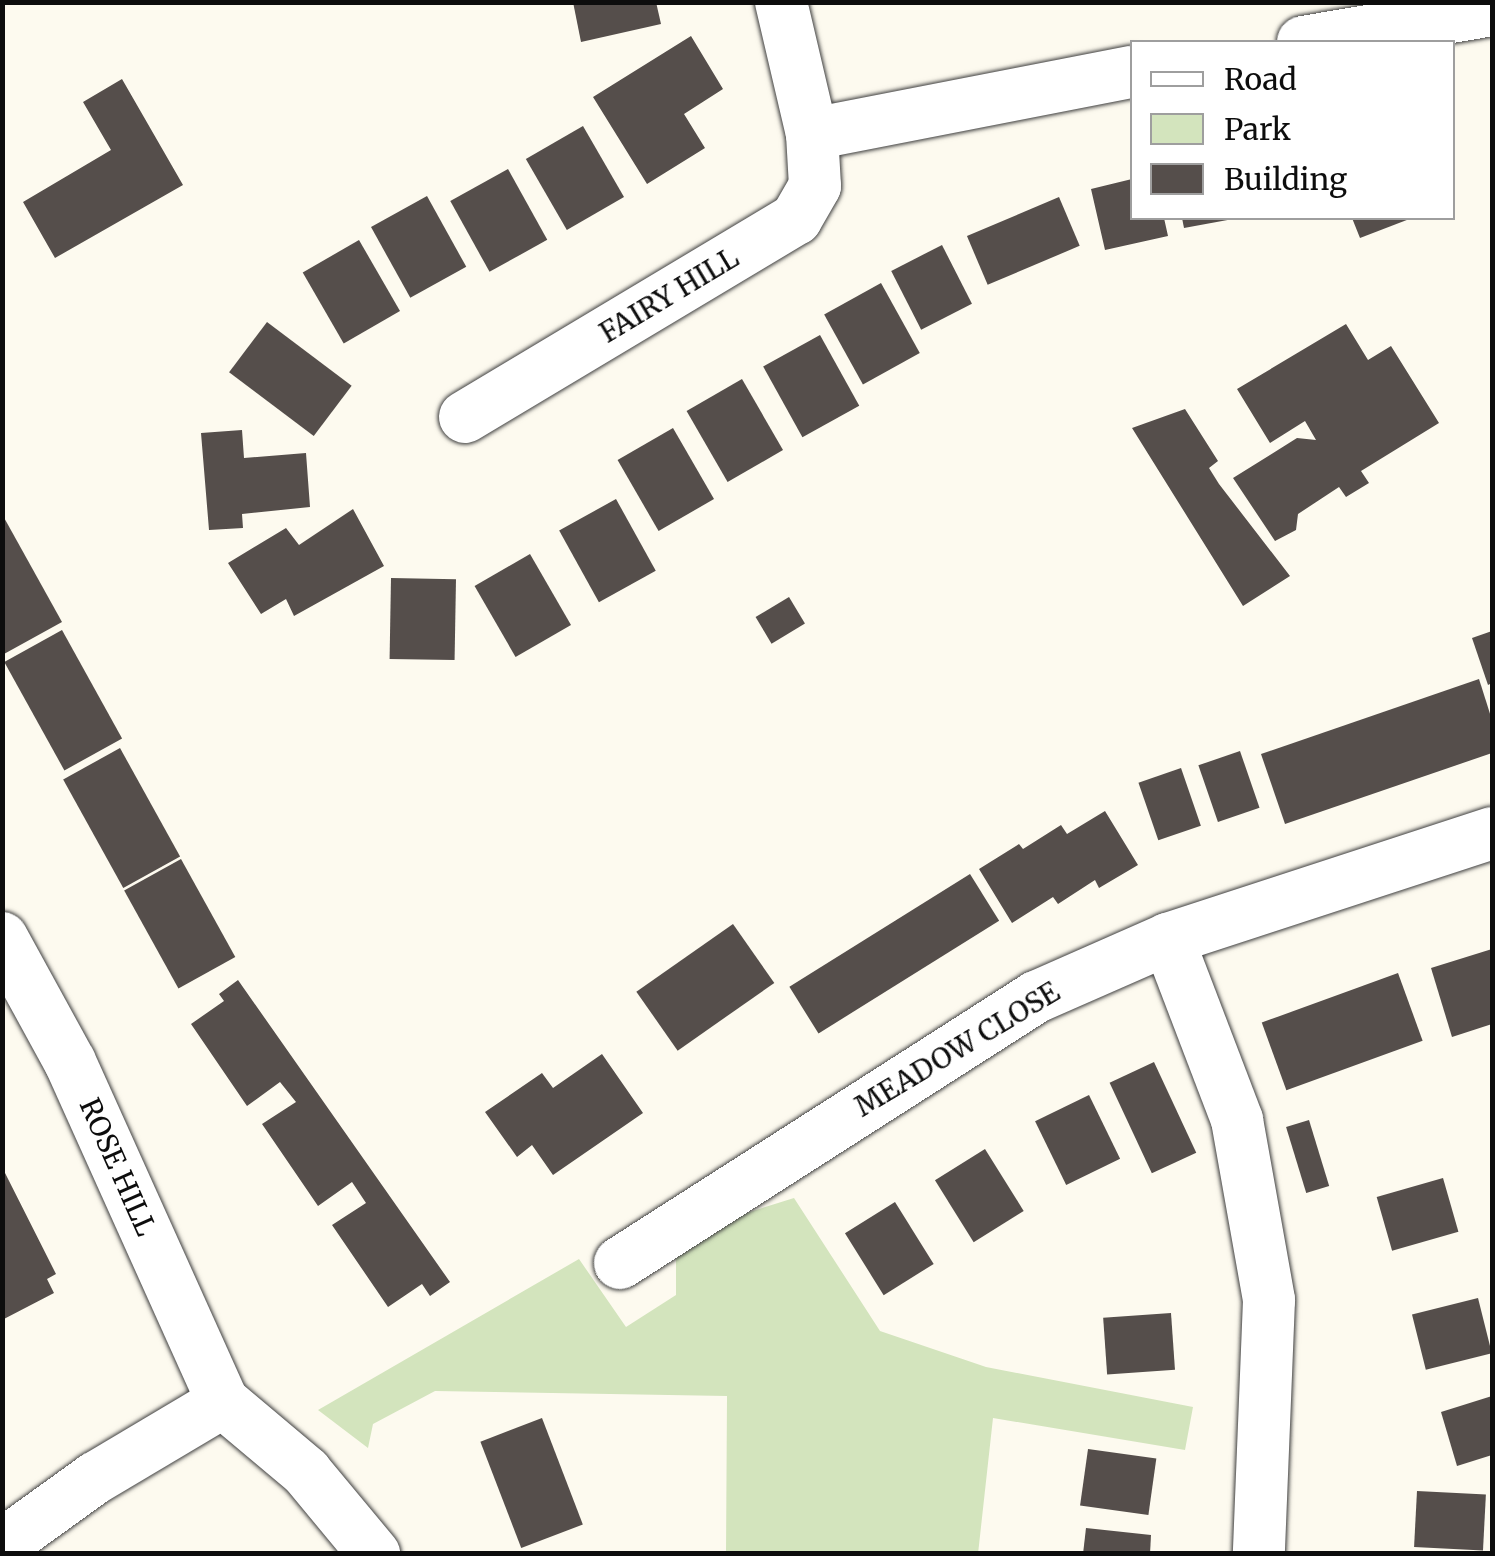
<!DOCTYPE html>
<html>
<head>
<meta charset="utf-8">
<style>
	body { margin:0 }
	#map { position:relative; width:1495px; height:1556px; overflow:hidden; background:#fdfaef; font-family:Merriweather,serif }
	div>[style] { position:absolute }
	.green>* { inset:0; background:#d3e4bd }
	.building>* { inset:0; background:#554e4b; transform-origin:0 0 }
	.roads { filter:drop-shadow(0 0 2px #404040) drop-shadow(0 0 2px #404040) }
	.minor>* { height:52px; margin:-26px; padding:0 26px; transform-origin:26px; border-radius:26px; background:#fff }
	span { translate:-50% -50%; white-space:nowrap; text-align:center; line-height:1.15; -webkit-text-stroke:10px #fff; paint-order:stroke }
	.street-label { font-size:28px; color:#0d0d0d }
	.frame { position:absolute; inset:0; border:5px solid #0d0d0d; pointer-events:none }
	.legend { position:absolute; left:1130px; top:40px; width:325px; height:180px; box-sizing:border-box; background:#fff; border:2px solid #9e9e9e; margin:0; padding:12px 18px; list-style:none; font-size:30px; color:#0d0d0d }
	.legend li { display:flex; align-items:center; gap:20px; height:50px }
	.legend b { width:50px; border:2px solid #9e9e9e }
</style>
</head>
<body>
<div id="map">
	<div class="green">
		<i style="clip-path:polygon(794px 1198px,880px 1331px,986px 1367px,1193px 1407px,1185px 1450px,993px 1418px,978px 1554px,726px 1553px,727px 1396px,435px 1391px,373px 1424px,368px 1448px,318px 1410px,579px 1259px,626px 1327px,676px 1295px,676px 1256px,737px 1216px)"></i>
	</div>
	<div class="building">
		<i style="clip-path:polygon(573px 2px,656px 2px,661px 24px,581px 42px)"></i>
		<i style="clip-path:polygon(691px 36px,723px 89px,684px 114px,705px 148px,647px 184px,593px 97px)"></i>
		<i style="clip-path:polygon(122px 79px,183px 185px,55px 258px,23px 202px,111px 150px,83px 102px)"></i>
		<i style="left:583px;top:126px;width:82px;height:66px;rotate:60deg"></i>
		<i style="left:508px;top:169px;width:81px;height:66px;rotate:61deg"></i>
		<i style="clip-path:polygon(1132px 179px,1132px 218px,1164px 218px,1168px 236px,1105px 250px,1091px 189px)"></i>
		<i style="left:427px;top:196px;width:81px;height:64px;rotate:61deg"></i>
		<i style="left:1059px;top:197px;width:53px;height:100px;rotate:67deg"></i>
		<i style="clip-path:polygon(1182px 218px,1233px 218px,1233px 219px,1184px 228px)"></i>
		<i style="clip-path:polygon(1352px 218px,1412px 218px,1360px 238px)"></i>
		<i style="left:359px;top:240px;width:82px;height:65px;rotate:60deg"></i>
		<i style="left:942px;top:245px;width:66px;height:57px;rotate:63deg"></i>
		<i style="left:881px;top:283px;width:80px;height:65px;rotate:61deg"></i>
		<i style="left:267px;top:322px;width:106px;height:63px;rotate:37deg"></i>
		<i style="clip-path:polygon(1346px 324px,1368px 360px,1391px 346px,1439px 423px,1361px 471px,1369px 483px,1346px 497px,1339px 487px,1298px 514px,1296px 530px,1275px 541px,1233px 478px,1297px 438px,1316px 440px,1305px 421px,1270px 443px,1237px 389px)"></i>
		<i style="left:820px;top:335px;width:81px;height:65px;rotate:61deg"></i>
		<i style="left:742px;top:379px;width:82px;height:64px;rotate:60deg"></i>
		<i style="clip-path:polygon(1185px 409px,1218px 461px,1209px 468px,1219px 484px,1290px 576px,1243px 606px,1132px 428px)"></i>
		<i style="left:673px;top:428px;width:82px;height:64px;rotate:60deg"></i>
		<i style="clip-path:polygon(242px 430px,244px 458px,306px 453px,310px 507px,242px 514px,243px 528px,209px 530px,201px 433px)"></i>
		<i style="left:616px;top:499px;width:82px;height:65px;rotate:61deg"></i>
		<i style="clip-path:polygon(353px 509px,384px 566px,294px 616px,286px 599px,261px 614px,228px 563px,286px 528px,299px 545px)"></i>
		<i style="clip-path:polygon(2px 514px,62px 622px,4px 654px,2px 651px)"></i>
		<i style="left:530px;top:554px;width:82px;height:64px;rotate:60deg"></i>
		<i style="left:391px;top:578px;width:65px;height:81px;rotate:1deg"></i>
		<i style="left:789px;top:597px;width:31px;height:39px;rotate:59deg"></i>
		<i style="left:62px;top:630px;width:124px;height:66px;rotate:61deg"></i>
		<i style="clip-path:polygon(1492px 631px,1492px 683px,1488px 685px,1472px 638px)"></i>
		<i style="clip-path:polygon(1479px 679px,1492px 720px,1492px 753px,1285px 824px,1261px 754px)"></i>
		<i style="left:120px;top:748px;width:124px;height:65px;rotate:61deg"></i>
		<i style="left:1240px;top:751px;width:60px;height:44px;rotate:71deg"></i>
		<i style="left:1181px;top:768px;width:61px;height:45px;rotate:71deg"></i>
		<i style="clip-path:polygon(1105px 811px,1138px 865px,1099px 888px,1095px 880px,1058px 904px,1053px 897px,1012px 923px,979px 869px,1019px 844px,1023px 849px,1061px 825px,1067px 834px)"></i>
		<i style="left:181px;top:859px;width:112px;height:65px;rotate:61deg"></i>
		<i style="left:970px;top:874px;width:55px;height:213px;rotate:58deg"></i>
		<i style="left:733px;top:924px;width:72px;height:118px;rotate:55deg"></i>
		<i style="clip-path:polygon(1492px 949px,1492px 1024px,1452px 1037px,1431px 968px)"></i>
		<i style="left:1398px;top:973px;width:72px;height:145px;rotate:70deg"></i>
		<i style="clip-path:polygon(238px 980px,450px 1282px,430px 1296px,422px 1284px,388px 1307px,332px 1225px,366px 1203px,352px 1182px,318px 1206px,262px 1124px,296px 1102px,280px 1082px,247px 1106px,191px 1024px,224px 1001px,219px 994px)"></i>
		<i style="clip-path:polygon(602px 1054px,643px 1113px,553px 1175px,532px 1145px,517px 1157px,485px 1112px,542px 1073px,553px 1088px)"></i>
		<i style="left:1154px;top:1062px;width:100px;height:49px;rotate:65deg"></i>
		<i style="left:1089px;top:1095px;width:71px;height:60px;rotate:64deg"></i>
		<i style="left:1309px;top:1120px;width:69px;height:24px;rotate:73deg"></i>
		<i style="left:985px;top:1149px;width:73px;height:59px;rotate:58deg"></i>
		<i style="clip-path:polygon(2px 1167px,56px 1274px,47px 1279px,54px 1293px,2px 1320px)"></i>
		<i style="left:1443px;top:1178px;width:56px;height:69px;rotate:74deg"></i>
		<i style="left:895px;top:1202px;width:73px;height:59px;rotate:58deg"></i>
		<i style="left:1478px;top:1298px;width:57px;height:68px;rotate:76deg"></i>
		<i style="left:1171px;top:1313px;width:57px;height:68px;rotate:86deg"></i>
		<i style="clip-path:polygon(1492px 1396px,1492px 1455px,1457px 1466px,1441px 1412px)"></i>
		<i style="left:542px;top:1418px;width:114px;height:66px;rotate:69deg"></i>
		<i style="left:1088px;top:1449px;width:69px;height:57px;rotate:8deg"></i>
		<i style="left:1417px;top:1491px;width:69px;height:56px;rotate:3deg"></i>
		<i style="clip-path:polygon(1086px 1528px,1151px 1535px,1150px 1554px,1083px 1554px)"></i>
	</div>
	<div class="roads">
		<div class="minor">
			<i style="left:1303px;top:42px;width:192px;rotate:-9.6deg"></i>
			<i style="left:812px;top:134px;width:326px;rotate:-11deg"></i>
			<i style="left:465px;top:417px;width:386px;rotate:-30.9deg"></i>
			<i style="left:796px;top:219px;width:38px;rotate:-60deg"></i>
			<i style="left:815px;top:186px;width:52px;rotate:-93.3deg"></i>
			<i style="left:812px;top:134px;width:136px;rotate:-103.2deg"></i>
			<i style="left:2px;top:938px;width:141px;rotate:61.3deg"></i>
			<i style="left:70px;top:1062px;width:373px;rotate:65.8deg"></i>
			<i style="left:223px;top:1402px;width:109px;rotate:40.1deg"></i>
			<i style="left:306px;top:1472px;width:107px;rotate:50.3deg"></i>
			<i style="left:1168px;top:939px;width:194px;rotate:69.1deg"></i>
			<i style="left:1237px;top:1120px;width:183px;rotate:79.9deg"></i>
			<i style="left:1269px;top:1300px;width:254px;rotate:92.3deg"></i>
			<i style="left:620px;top:1263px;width:494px;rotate:-32.6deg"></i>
			<i style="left:1036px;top:997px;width:144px;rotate:-23.7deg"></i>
			<i style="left:1168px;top:939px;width:341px;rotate:-18.1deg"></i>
			<i style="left:2px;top:1545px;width:115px;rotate:-35.8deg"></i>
			<i style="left:95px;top:1478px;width:149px;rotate:-30.7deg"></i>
		</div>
	</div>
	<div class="street-label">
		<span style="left:669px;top:295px;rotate:-31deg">FAIRY HILL</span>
		<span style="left:957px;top:1049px;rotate:-31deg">MEADOW CLOSE</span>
		<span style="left:118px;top:1167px;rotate:66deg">ROSE HILL</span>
	</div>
	<div class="frame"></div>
	<ul class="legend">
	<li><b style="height:12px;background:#fff"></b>Road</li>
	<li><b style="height:28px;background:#d3e4bd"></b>Park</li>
	<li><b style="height:28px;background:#554e4b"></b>Building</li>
	</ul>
</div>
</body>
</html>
